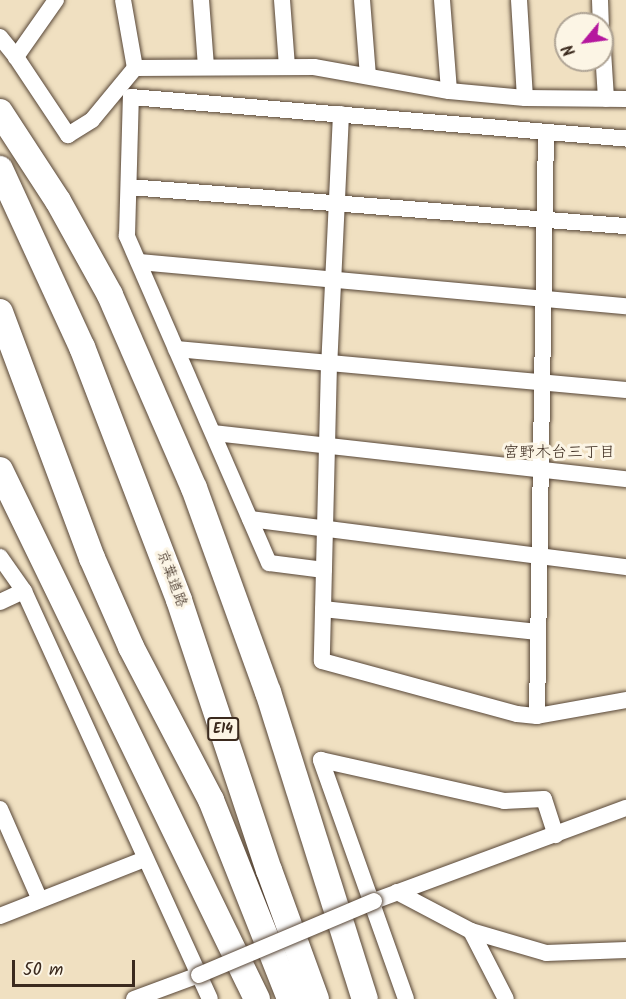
<!DOCTYPE html>
<html>
<head>
<meta charset="utf-8">
<style>
	body { margin:0 }
	#map { position:relative; width:626px; height:999px; overflow:hidden; background:#f0e0c1; font-family:Kalam,"Klee One",sans-serif }
	div>[style] { position:absolute }
	.roads { filter:drop-shadow(0 0 2px #564536) drop-shadow(0 0 2px #564536) }
	.minor>* { height:16px; margin:-8px; padding:0 8px; transform-origin:8px; border-radius:8px; background:#fff }
	.highway>* { height:26px; margin:-13px; padding:0 13px; transform-origin:13px; border-radius:13px; background:#fff }
	.bridges { filter:drop-shadow(0 0 2px #564536) drop-shadow(0 0 2px #564536) }
	.minor-bridge>* { height:16px; margin:-8px; padding:0 8px; transform-origin:8px; border-radius:8px; background:#fff }
	span { translate:-50% -50%; white-space:nowrap; text-align:center; line-height:1.15; -webkit-text-stroke:6px #fcf5e5; paint-order:stroke }
	.shield-label span { padding:2px 4px; background:#fcf5e5; border:2px solid; border-radius:4px; -webkit-text-stroke-width:0 }
	.shield-label { font-size:14px; color:#3b2a1e; font-weight:700 }
	.street-label { font-size:15px; color:#3b2a1e }
	.neighbourhood-label { font-size:16px; color:#3b2a1e }
	.north { position:absolute; left:554px; top:12px; width:60px; height:60px; box-sizing:border-box; background:#fcf5e5; border:2px solid #afa495; border-radius:50%; rotate:241deg; font-size:16px; font-weight:700; line-height:24px; text-align:center; color:#3b2a1e }
	.north::after { content:''; display:block; margin:auto; width:21px; height:27px; background:#b5179e; clip-path:polygon(50% 0,100% 100%,50% 72%,0 100%) }
	.scale { position:absolute; left:12px; top:960px; width:123px; height:27px; box-sizing:border-box; border:3px solid #3b2a1e; border-top:0; padding-left:8px; font-size:18px; line-height:21px; white-space:nowrap; color:#3b2a1e; -webkit-text-stroke:4px #fcf5e5; paint-order:stroke }
</style>
</head>
<body>
<div id="map">
	<div class="roads">
		<div class="minor">
			<i style="left:56px;top:0;width:70px;rotate:125.1deg"></i>
			<i style="left:16px;top:57px;width:94px;rotate:56.3deg"></i>
			<i style="left:68px;top:135px;width:28px;rotate:-32deg"></i>
			<i style="left:92px;top:120px;width:67px;rotate:-50.4deg"></i>
			<i style="left:135px;top:68px;width:179px;rotate:-0.3deg"></i>
			<i style="left:314px;top:67px;width:137px;rotate:10.1deg"></i>
			<i style="left:449px;top:91px;width:76px;rotate:5.3deg"></i>
			<i style="left:525px;top:98px;width:101px;rotate:0.6deg"></i>
			<i style="left:123px;top:0;width:69px;rotate:80deg"></i>
			<i style="left:201px;top:0;width:67px;rotate:85.7deg"></i>
			<i style="left:282px;top:0;width:66px;rotate:85.7deg"></i>
			<i style="left:362px;top:0;width:76px;rotate:85.5deg"></i>
			<i style="left:442px;top:0;width:91px;rotate:85.6deg"></i>
			<i style="left:519px;top:0;width:98px;rotate:86.5deg"></i>
			<i style="left:600px;top:0;width:24px;rotate:88deg"></i>
			<i style="left:602px;top:35px;width:64px;rotate:86.4deg"></i>
			<i style="left:0;top:37px;width:26px;rotate:51deg"></i>
			<i style="left:341px;top:114px;width:250px;rotate:92.7deg"></i>
			<i style="left:329px;top:364px;width:297px;rotate:91.4deg"></i>
			<i style="left:322px;top:661px;width:202px;rotate:15.2deg"></i>
			<i style="left:517px;top:714px;width:20px;rotate:6deg"></i>
			<i style="left:537px;top:716px;width:90px;rotate:-10.2deg"></i>
			<i style="left:129px;top:187px;width:499px;rotate:4.5deg"></i>
			<i style="left:139px;top:262px;width:489px;rotate:5.2deg"></i>
			<i style="left:176px;top:349px;width:452px;rotate:5.2deg"></i>
			<i style="left:214px;top:433px;width:415px;rotate:6.4deg"></i>
			<i style="left:250px;top:519px;width:379px;rotate:7.3deg"></i>
			<i style="left:0;top:557px;width:42px;rotate:54.8deg"></i>
			<i style="left:24px;top:591px;width:448px;rotate:65.5deg"></i>
			<i style="left:324px;top:570px;width:55px;rotate:-172.7deg"></i>
			<i style="left:269px;top:563px;width:357px;rotate:-113.5deg"></i>
			<i style="left:127px;top:236px;width:139px;rotate:-88.4deg"></i>
			<i style="left:131px;top:97px;width:497px;rotate:4.8deg"></i>
			<i style="left:0;top:602px;width:26px;rotate:-25deg"></i>
			<i style="left:323px;top:609px;width:216px;rotate:6.1deg"></i>
			<i style="left:537px;top:716px;width:584px;rotate:-89.12deg"></i>
			<i style="left:0;top:809px;width:99px;rotate:66.3deg"></i>
			<i style="left:397px;top:892px;width:84px;rotate:27.8deg"></i>
			<i style="left:471px;top:931px;width:78px;rotate:16.3deg"></i>
			<i style="left:546px;top:953px;width:80px;rotate:-2.1deg"></i>
			<i style="left:374px;top:901px;width:269px;rotate:-20.3deg"></i>
			<i style="left:0;top:916px;width:156px;rotate:-21.5deg"></i>
			<i style="left:471px;top:931px;width:76px;rotate:62.8deg"></i>
			<i style="left:134px;top:999px;width:69px;rotate:-20.3deg"></i>
			<i style="left:406px;top:999px;width:254px;rotate:-109.6deg"></i>
			<i style="left:321px;top:760px;width:188px;rotate:12.6deg"></i>
			<i style="left:504px;top:801px;width:40px;rotate:-2.9deg"></i>
			<i style="left:544px;top:799px;width:38px;rotate:72deg"></i>
		</div>
		<div class="highway">
			<i style="left:0;top:112px;width:106px;rotate:56.9deg"></i>
			<i style="left:58px;top:201px;width:107px;rotate:61deg"></i>
			<i style="left:110px;top:295px;width:210px;rotate:66.5deg"></i>
			<i style="left:194px;top:488px;width:217px;rotate:70.1deg"></i>
			<i style="left:268px;top:692px;width:322px;rotate:72.5deg"></i>
			<i style="left:0;top:169px;width:196px;rotate:65.3deg"></i>
			<i style="left:82px;top:347px;width:271px;rotate:69deg"></i>
			<i style="left:179px;top:600px;width:285px;rotate:71.6deg"></i>
			<i style="left:269px;top:870px;width:137px;rotate:70deg"></i>
			<i style="left:0;top:312px;width:263px;rotate:69.5deg"></i>
			<i style="left:92px;top:558px;width:97px;rotate:66.3deg"></i>
			<i style="left:131px;top:647px;width:173px;rotate:62.4deg"></i>
			<i style="left:211px;top:800px;width:214px;rotate:68.3deg"></i>
			<i style="left:0;top:470px;width:588px;rotate:64.09deg"></i>
		</div>
	</div>
	<div class="bridges">
		<div class="minor-bridge">
			<i style="left:199px;top:975px;width:190px;rotate:-22.9deg"></i>
		</div>
	</div>
	<div class="shield-label">
		<span style="left:223px;top:729px">E14</span>
	</div>
	<div class="street-label">
		<span style="left:171px;top:579px;rotate:69deg">京葉道路</span>
	</div>
	<div class="neighbourhood-label">
		<span style="left:559px;top:453px">宮野木台三丁目</span>
	</div>
	<div class="north">N</div>
	<div class="scale">50 m</div>
</div>
</body>
</html>
